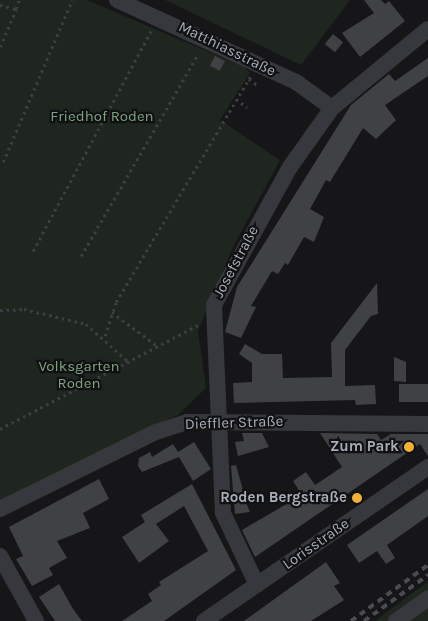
<!DOCTYPE html>
<html>
<head>
<meta charset="utf-8">
<style>
	body { margin:0 }
	#map { position:relative; width:428px; height:621px; overflow:hidden; background:#161618; font-family:Karla,sans-serif }
	div>[style] { position:absolute }
	.green>* { inset:0; background:#1e261f }
	.building>* { inset:0; background:#404145; transform-origin:0 0 }
	.path>* { height:2.5px; margin-top:-1.25px; transform-origin:0; background:repeating-linear-gradient(90deg,#3d3f44 0 2.5px,transparent 0 6.5px) }
	.minor>* { height:16px; margin:-8px; padding:0 8px; transform-origin:8px; border-radius:8px; background:#37383d }
	.rail>* { height:4px; margin-top:-2px; transform-origin:0; background:repeating-linear-gradient(90deg,#4a4c52 0 6px,transparent 0 11px) }
	.dots>* { width:14px; height:14px; translate:-50% -50%; box-sizing:border-box; border:2px solid #111113; border-radius:50% }
	span { translate:-50% -50%; white-space:nowrap; text-align:center; line-height:1.15; -webkit-text-stroke:4.5px #111113; paint-order:stroke }
	.street-label { font-size:15px; color:#a8adb8 }
	.park-label { font-size:15px; color:#7fa381 }
	.poi-label { font-size:15px; color:#a8adb8; font-weight:700 }
	.right { translate:-100% -50%; text-align:right }
</style>
</head>
<body>
<div id="map">
	<div class="green">
		<i style="clip-path:polygon(0 0,87px 0,244px 67px,250px 73px,220px 120px,280px 160px,234px 245px,198px 331px,206px 388px,178px 415px,0 502px)"></i>
		<i style="clip-path:polygon(165px 0,350px 0,301px 65px)"></i>
		<i style="clip-path:polygon(428px 582px,428px 621px,375px 621px,416px 590px)"></i>
	</div>
	<div class="building">
		<i style="clip-path:polygon(364px 0,381px 0,385px 4px,389px 1px,405px 21px,360px 57px,342px 33px,374px 13px)"></i>
		<i style="left:333px;top:34px;width:13px;height:13px;rotate:39deg"></i>
		<i style="left:215px;top:56px;width:11px;height:11px;rotate:27deg"></i>
		<i style="clip-path:polygon(428px 58px,428px 76px,385px 105px,396px 120px,376px 139px,363px 128px,330px 182px,326px 180px,310px 209px,324px 217px,314px 242px,304px 237px,288px 265px,285px 263px,278px 274px,272px 271px,251px 306px,256px 307px,241px 338px,225px 332px,237px 287px,351px 105px,389px 74px,395px 81px)"></i>
		<i style="clip-path:polygon(377px 283px,378px 314px,371px 316px,345px 350px,345px 386px,375px 385px,376px 404px,356px 405px,355px 400px,234px 403px,233px 383px,252px 382px,252px 363px,239px 354px,245px 344px,262px 354px,282px 354px,283px 378px,332px 377px,331px 343px)"></i>
		<i style="clip-path:polygon(394px 357px,406px 362px,406px 382px,394px 381px)"></i>
		<i style="left:428px;top:384px;width:18px;height:29px;rotate:90deg"></i>
		<i style="clip-path:polygon(242px 433px,262px 433px,269px 447px,238px 456px,235px 442px,244px 441px)"></i>
		<i style="clip-path:polygon(320px 433px,377px 434px,381px 440px,391px 434px,428px 434px,428px 456px,420px 444px,255px 557px,242px 530px,302px 495px,293px 481px,306px 472px,315px 485px,342px 467px)"></i>
		<i style="clip-path:polygon(194px 442px,211px 469px,193px 481px,179px 457px,142px 472px,138px 466px,139px 458px,150px 452px,152px 457px,173px 444px,178px 452px)"></i>
		<i style="clip-path:polygon(236px 465px,247px 505px,250px 512px,235px 514px,231px 466px)"></i>
		<i style="clip-path:polygon(99px 479px,109px 499px,83px 513px,90px 528px,57px 541px,67px 558px,49px 568px,53px 575px,32px 586px,16px 559px,23px 556px,9px 527px)"></i>
		<i style="clip-path:polygon(192px 484px,236px 570px,164px 621px,122px 621px,152px 601px,148px 594px,161px 585px,159px 582px,208px 551px,184px 506px,156px 524px,169px 541px,139px 563px,122px 537px,145px 522px,141px 515px)"></i>
		<i style="clip-path:polygon(428px 489px,428px 516px,387px 545px,395px 558px,386px 564px,377px 551px,359px 563px,347px 545px)"></i>
		<i style="clip-path:polygon(326px 562px,340px 583px,334px 586px,344px 600px,311px 621px,244px 621px)"></i>
		<i style="clip-path:polygon(59px 584px,73px 609px,82px 621px,55px 621px,39px 597px)"></i>
	</div>
	<div class="path">
		<i style="left:0;top:5px;width:16px;rotate:14deg"></i>
		<i style="left:16px;top:9px;width:9px;rotate:-72deg"></i>
		<i style="left:0;top:47px;width:41px;rotate:-67.2deg"></i>
		<i style="left:249px;top:79px;width:12px;rotate:35deg"></i>
		<i style="left:236px;top:99px;width:14px;rotate:36deg"></i>
		<i style="left:3px;top:162px;width:176px;rotate:-66.9deg"></i>
		<i style="left:33px;top:251px;width:250px;rotate:-61.8deg"></i>
		<i style="left:81px;top:256px;width:233px;rotate:-59.9deg"></i>
		<i style="left:0;top:310px;width:24px;rotate:-2deg"></i>
		<i style="left:24px;top:309px;width:64px;rotate:13.6deg"></i>
		<i style="left:86px;top:324px;width:59px;rotate:41.6deg"></i>
		<i style="left:112px;top:312px;width:55px;rotate:36.9deg"></i>
		<i style="left:105px;top:336px;width:36px;rotate:-72deg"></i>
		<i style="left:116px;top:302px;width:262px;rotate:-59.2deg"></i>
		<i style="left:0;top:429px;width:226px;rotate:-27.7deg"></i>
	</div>
	<div class="minor">
		<i style="left:117px;top:0;width:197px;rotate:24.6deg"></i>
		<i style="left:296px;top:82px;width:44px;rotate:35.8deg"></i>
		<i style="left:0;top:509px;width:174px;rotate:-26.3deg"></i>
		<i style="left:156px;top:432px;width:33px;rotate:-18deg"></i>
		<i style="left:187px;top:422px;width:241px;rotate:0.5deg"></i>
		<i style="left:0;top:556px;width:74px;rotate:61deg"></i>
		<i style="left:257px;top:585px;width:80px;rotate:-115.3deg"></i>
		<i style="left:223px;top:513px;width:208px;rotate:-92.5deg"></i>
		<i style="left:214px;top:305px;width:158px;rotate:-61.2deg"></i>
		<i style="left:290px;top:167px;width:72px;rotate:-54.6deg"></i>
		<i style="left:332px;top:108px;width:124px;rotate:-39.5deg"></i>
		<i style="left:204px;top:621px;width:272px;rotate:-34.5deg"></i>
		<i style="left:396px;top:621px;width:39px;rotate:-35deg"></i>
	</div>
	<div class="rail">
		<i style="left:351px;top:621px;width:95px;rotate:-36deg"></i>
		<i style="left:364px;top:621px;width:79px;rotate:-35.7deg"></i>
	</div>
	<div class="dots">
		<i style="left:409px;top:447px;background:#f2b134"></i>
		<i style="left:357px;top:498px;background:#f2b134"></i>
	</div>
	<div class="street-label">
		<span style="left:227px;top:49px;rotate:26deg">Matthiasstraße</span>
		<span style="left:236px;top:262px;rotate:-62deg">Josefstraße</span>
		<span style="left:234px;top:423px;rotate:-2deg">Dieffler Straße</span>
		<span style="left:316px;top:544px;rotate:-35deg">Lorisstraße</span>
	</div>
	<div class="park-label">
		<span style="left:102px;top:117px">Friedhof Roden</span>
		<span style="left:79px;top:375px">Volksgarten<br>Roden</span>
	</div>
	<div class="poi-label">
		<span class="right" style="left:399px;top:447px">Zum Park</span>
		<span class="right" style="left:347px;top:498px">Roden Bergstraße</span>
	</div>
</div>
</body>
</html>
